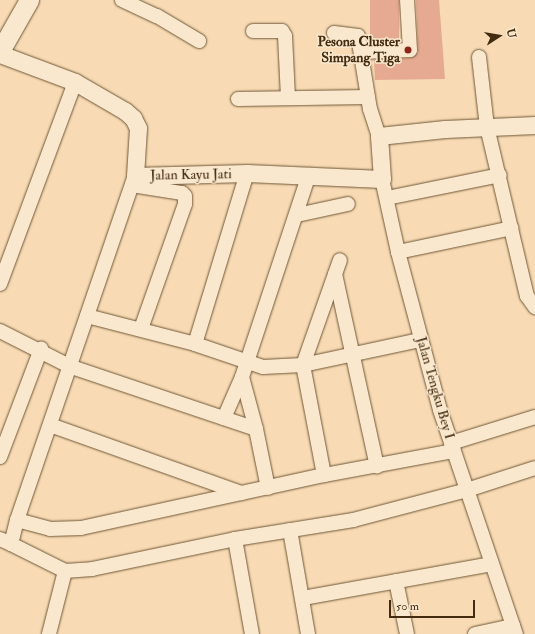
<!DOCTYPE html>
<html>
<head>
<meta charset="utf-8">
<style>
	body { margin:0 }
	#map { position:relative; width:535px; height:634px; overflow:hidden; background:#f8dbb4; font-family:"IM FELL Double Pica",serif }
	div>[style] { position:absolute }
	.building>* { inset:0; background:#e5aa91; transform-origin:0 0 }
	.roads { filter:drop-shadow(0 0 1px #705738) drop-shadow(0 0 1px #705738) }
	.minor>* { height:14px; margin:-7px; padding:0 7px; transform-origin:7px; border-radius:7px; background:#fae8ce }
	.tertiary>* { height:17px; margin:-8.5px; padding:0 8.5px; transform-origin:8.5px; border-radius:8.5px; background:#fae8ce }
	.secondary>* { height:19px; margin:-9.5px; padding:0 9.5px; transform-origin:9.5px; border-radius:9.5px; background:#fae8ce }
	.dots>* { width:11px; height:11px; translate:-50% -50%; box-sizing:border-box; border:2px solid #fae8ce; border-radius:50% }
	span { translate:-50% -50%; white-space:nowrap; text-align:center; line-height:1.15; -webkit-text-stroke:3px #fae8ce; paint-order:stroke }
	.poi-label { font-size:14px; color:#432b0f; font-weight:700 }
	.right { translate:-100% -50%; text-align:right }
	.street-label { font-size:14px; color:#432b0f }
	.north { position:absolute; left:479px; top:16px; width:40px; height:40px; -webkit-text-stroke:3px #fae8ce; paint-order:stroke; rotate:78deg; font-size:11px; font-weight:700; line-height:16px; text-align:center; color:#432b0f }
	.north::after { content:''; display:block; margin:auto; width:14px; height:18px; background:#432b0f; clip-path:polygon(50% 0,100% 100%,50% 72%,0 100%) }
	.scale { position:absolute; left:389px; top:600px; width:86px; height:18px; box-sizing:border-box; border:2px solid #432b0f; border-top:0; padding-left:5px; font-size:12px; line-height:14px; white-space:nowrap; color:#432b0f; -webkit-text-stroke:3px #fae8ce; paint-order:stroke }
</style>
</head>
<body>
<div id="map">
	<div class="building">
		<i style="left:370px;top:0;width:29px;height:43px"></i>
		<i style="clip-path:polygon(416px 0,439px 0,445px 79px,375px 80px,374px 60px,410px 58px,418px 53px)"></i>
	</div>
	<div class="roads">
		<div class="minor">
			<i style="left:122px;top:0;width:38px;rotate:25deg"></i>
			<i style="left:157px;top:16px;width:49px;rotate:30.8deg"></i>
			<i style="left:253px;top:31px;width:29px"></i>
			<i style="left:282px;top:31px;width:6px;rotate:59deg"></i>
			<i style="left:285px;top:36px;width:61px;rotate:87.2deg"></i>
			<i style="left:334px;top:33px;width:24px;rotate:7deg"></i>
			<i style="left:358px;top:36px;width:74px;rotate:80.7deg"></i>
			<i style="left:370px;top:109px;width:28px;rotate:72deg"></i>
			<i style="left:361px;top:52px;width:49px;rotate:-2.3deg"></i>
			<i style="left:410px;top:50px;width:50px;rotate:-93.4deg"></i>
			<i style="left:479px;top:57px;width:70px;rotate:83.5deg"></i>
			<i style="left:487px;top:127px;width:174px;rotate:76.7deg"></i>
			<i style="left:527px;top:296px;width:14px;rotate:54deg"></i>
			<i style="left:238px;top:99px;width:130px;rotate:-0.9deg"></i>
			<i style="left:382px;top:179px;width:75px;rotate:77.6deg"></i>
			<i style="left:398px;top:252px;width:163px;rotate:75.1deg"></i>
			<i style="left:440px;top:410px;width:237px;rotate:71.3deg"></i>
			<i style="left:132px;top:185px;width:51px;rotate:9.1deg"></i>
			<i style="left:182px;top:193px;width:4px;rotate:45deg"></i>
			<i style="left:185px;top:196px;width:8px;rotate:90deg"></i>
			<i style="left:185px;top:204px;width:133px;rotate:109.4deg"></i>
			<i style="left:387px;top:198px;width:115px;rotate:-11.5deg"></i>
			<i style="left:297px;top:215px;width:52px;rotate:-12.2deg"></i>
			<i style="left:398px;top:252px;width:116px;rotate:-11.9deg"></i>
			<i style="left:335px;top:274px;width:197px;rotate:77.7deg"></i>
			<i style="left:0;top:284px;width:215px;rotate:-69.6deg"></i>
			<i style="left:87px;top:316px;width:112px;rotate:14.5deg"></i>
			<i style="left:195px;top:344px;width:72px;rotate:18.7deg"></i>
			<i style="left:263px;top:367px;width:40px;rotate:-2.9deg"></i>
			<i style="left:303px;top:365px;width:120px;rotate:-12.1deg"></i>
			<i style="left:0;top:331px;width:77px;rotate:26.9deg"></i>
			<i style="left:69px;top:366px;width:197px;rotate:18.6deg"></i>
			<i style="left:195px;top:344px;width:179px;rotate:-73.1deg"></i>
			<i style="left:242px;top:377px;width:54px;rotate:74.9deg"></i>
			<i style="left:256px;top:429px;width:60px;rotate:78.5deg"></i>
			<i style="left:224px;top:418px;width:45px;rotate:-66.3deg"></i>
			<i style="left:242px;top:377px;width:213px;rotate:-71.7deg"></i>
			<i style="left:50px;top:425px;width:203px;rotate:19.6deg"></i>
			<i style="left:451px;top:443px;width:88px;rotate:-17.2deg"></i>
			<i style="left:0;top:457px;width:116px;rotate:-69.2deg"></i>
			<i style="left:324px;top:475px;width:112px;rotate:-100.8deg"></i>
			<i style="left:303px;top:365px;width:111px;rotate:-70.6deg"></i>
			<i style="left:17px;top:520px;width:34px;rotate:15deg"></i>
			<i style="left:50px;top:529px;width:31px;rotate:-2deg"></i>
			<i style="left:81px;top:528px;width:249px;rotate:-12.3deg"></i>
			<i style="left:324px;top:475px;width:132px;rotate:-10.5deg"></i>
			<i style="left:290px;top:530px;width:106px;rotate:80.2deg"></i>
			<i style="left:0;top:539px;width:12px;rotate:24deg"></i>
			<i style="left:11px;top:544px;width:25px;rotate:-76deg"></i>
			<i style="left:17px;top:520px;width:364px;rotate:-71.1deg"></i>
			<i style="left:235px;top:539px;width:97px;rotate:79.9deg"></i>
			<i style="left:11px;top:544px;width:60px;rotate:26.6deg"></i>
			<i style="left:65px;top:571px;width:65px;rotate:104.3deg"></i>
			<i style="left:65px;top:571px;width:27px;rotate:-4deg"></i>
			<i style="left:92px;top:569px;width:146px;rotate:-11.8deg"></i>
			<i style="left:235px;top:539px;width:120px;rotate:-9.1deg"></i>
			<i style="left:353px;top:520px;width:118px;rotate:-14.7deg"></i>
			<i style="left:467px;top:490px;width:71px;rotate:-17.9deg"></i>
			<i style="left:396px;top:581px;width:54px;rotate:78.3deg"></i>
			<i style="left:303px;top:598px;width:192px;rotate:-10.2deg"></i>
			<i style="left:475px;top:634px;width:39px;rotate:-12deg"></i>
		</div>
		<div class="tertiary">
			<i style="left:0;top:54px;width:80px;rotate:20.5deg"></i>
			<i style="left:75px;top:82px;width:58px;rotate:30.1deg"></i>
			<i style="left:125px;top:111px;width:11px;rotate:41deg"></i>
			<i style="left:133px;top:118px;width:11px;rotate:63deg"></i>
			<i style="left:138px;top:128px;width:48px;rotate:93.6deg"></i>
			<i style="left:135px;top:176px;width:112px;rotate:-1.5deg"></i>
			<i style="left:247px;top:173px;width:135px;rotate:2.5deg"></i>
			<i style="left:382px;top:179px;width:43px;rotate:-94deg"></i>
			<i style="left:379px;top:136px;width:66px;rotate:-6.1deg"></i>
			<i style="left:445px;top:129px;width:90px;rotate:-2.5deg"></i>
		</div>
		<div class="secondary">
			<i style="left:0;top:51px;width:59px;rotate:-60.4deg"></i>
		</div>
	</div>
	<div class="dots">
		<i style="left:408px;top:50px;background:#8f2418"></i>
	</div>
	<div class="poi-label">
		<span class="right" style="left:400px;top:50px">Pesona Cluster<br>Simpang Tiga</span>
	</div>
	<div class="street-label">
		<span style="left:191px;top:175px;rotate:-1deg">Jalan Kayu Jati</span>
		<span style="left:435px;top:388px;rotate:74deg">Jalan Tengku Bey I</span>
	</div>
	<div class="north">U</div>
	<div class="scale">50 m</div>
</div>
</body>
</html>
